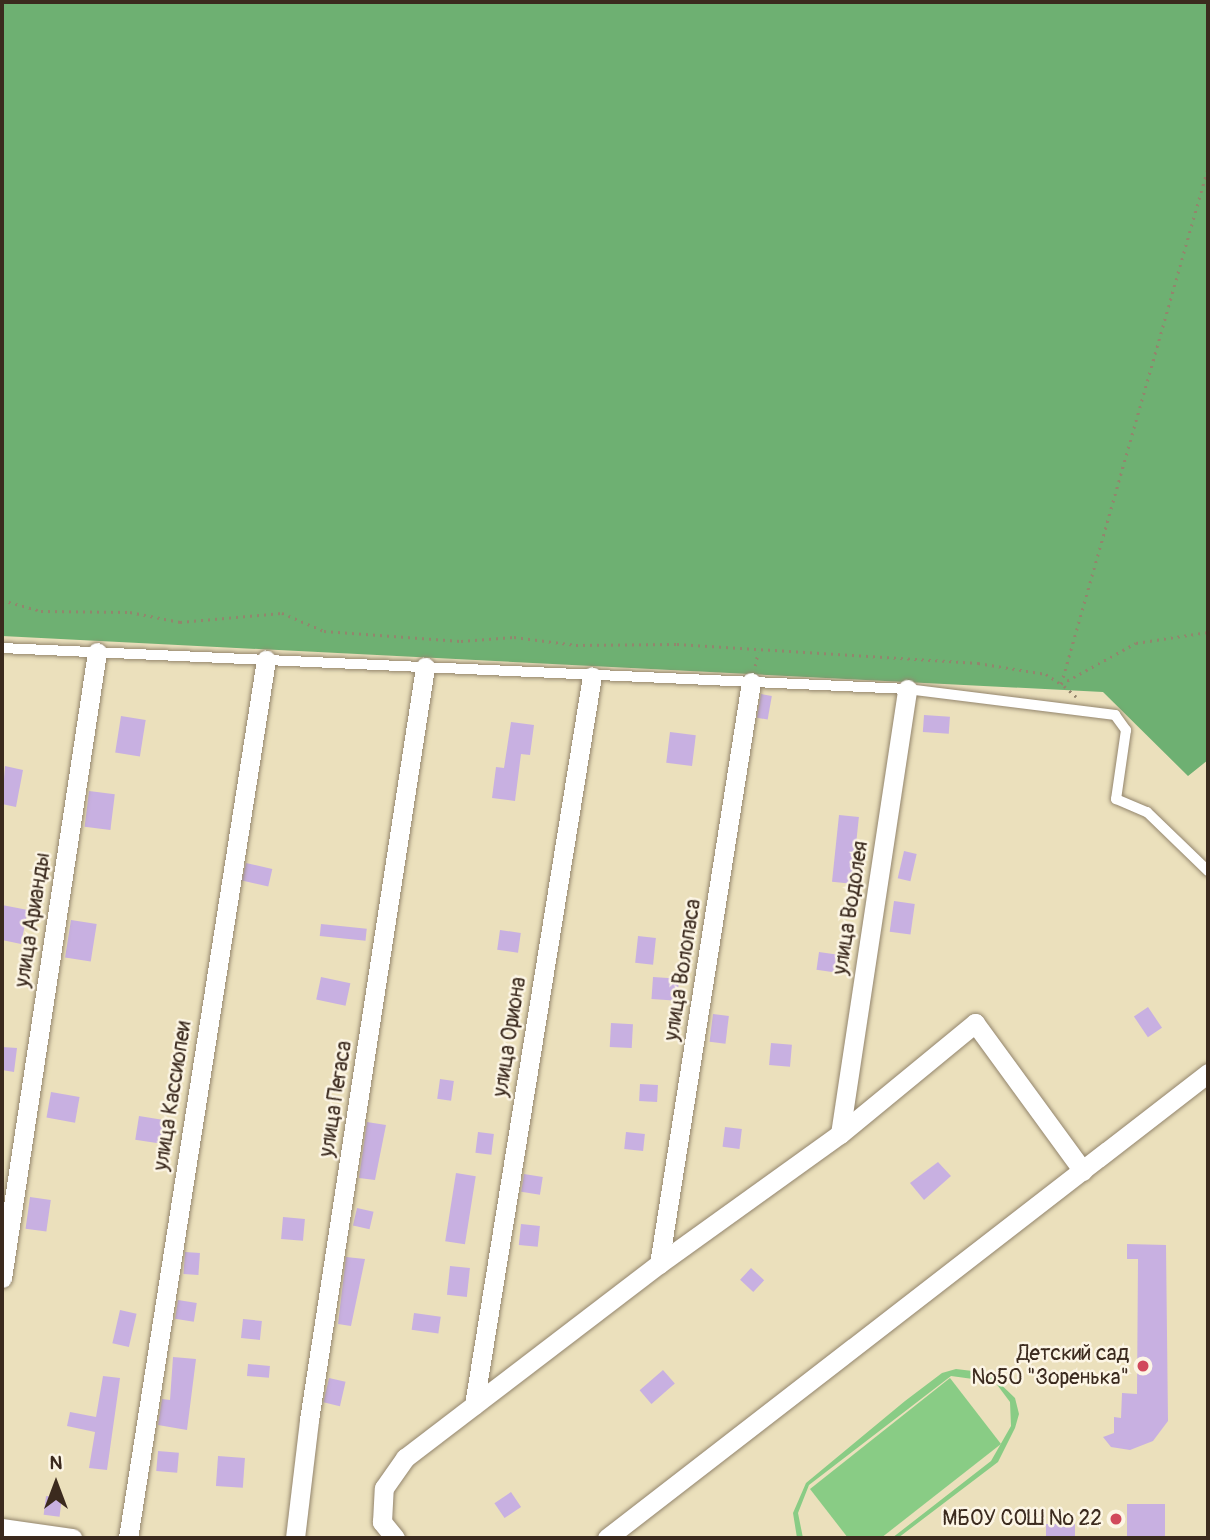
<!DOCTYPE html>
<html>
<head>
<meta charset="utf-8">
<style>
	body { margin:0 }
	#map { position:relative; width:1210px; height:1540px; overflow:hidden; background:#ebe0bc; font-family:Pangolin,sans-serif }
	div>[style] { position:absolute }
	.green>* { inset:0; background:#89cc85 }
	.forest>* { inset:0; background:#6eb072 }
	.building>* { inset:0; background:#c8b0e1; transform-origin:0 0 }
	.path>* { height:2.5px; margin-top:-1.25px; transform-origin:0; background:repeating-linear-gradient(90deg,#93856d 0 2px,transparent 0 7px) }
	.roads { filter:drop-shadow(0 0 2px #93856d) drop-shadow(0 0 2px #93856d) }
	.lane>* { height:10px; margin:-5px; padding:0 5px; transform-origin:5px; border-radius:5px; background:#fff }
	.street>* { height:19px; margin:-9.5px; padding:0 9.5px; transform-origin:9.5px; border-radius:9.5px; background:#fff }
	.dots>* { width:19px; height:19px; translate:-50% -50%; box-sizing:border-box; border:4px solid #fcf5e5; border-radius:50% }
	span { translate:-50% -50%; white-space:nowrap; text-align:center; line-height:1.15; -webkit-text-stroke:5px #fcf5e5; paint-order:stroke }
	.street-label { font-size:21px; color:#3b2a1e }
	.poi-label { font-size:21px; color:#3b2a1e }
	.right { translate:-100% -50%; text-align:right }
	.frame { position:absolute; inset:0; border:4px solid #3b2a1e; pointer-events:none }
	.north { position:absolute; left:21px; top:1449px; width:70px; height:70px; -webkit-text-stroke:5px #fcf5e5; paint-order:stroke; rotate:0deg; font-size:19px; font-weight:700; line-height:28px; text-align:center; color:#3b2a1e }
	.north::after { content:''; display:block; margin:auto; width:24px; height:32px; background:#3b2a1e; clip-path:polygon(50% 0,100% 100%,50% 72%,0 100%) }
</style>
</head>
<body>
<div id="map">
	<div class="green">
		<i style="clip-path:polygon(956px 1369px,989px 1373px,1015px 1398px,1019px 1414px,1015px 1428px,998px 1462px,898px 1538px,892px 1538px,991px 1461px,1011px 1426px,1010px 1402px,995px 1382px,951px 1376px,809px 1485px,798px 1513px,803px 1538px,797px 1538px,793px 1513px,806px 1483px,905px 1401px,942px 1373px)"></i>
		<i style="clip-path:polygon(950px 1378px,1001px 1444px,881px 1538px,848px 1538px,810px 1489px)"></i>
	</div>
	<div class="forest">
		<i style="clip-path:polygon(2px 2px,1208px 2px,1208px 760px,1188px 776px,1103px 692px,2px 636px)"></i>
	</div>
	<div class="building">
		<i style="left:761px;top:694px;width:11px;height:24px;rotate:10deg"></i>
		<i style="left:924px;top:715px;width:26px;height:17px;rotate:4deg"></i>
		<i style="left:121px;top:716px;width:25px;height:37px;rotate:9deg"></i>
		<i style="clip-path:polygon(511px 722px,534px 725px,530px 755px,521px 754px,515px 801px,492px 798px,496px 767px,504px 768px)"></i>
		<i style="left:670px;top:732px;width:26px;height:31px;rotate:7deg"></i>
		<i style="clip-path:polygon(5px 766px,23px 770px,16px 807px,2px 804px)"></i>
		<i style="left:89px;top:791px;width:26px;height:36px;rotate:7deg"></i>
		<i style="left:839px;top:815px;width:20px;height:67px;rotate:6deg"></i>
		<i style="left:904px;top:851px;width:13px;height:28px;rotate:13deg"></i>
		<i style="left:246px;top:863px;width:27px;height:18px;rotate:13deg"></i>
		<i style="left:894px;top:901px;width:21px;height:31px;rotate:8deg"></i>
		<i style="clip-path:polygon(2px 905px,28px 910px,21px 944px,2px 940px)"></i>
		<i style="left:71px;top:920px;width:26px;height:38px;rotate:9deg"></i>
		<i style="left:321px;top:924px;width:46px;height:12px;rotate:6deg"></i>
		<i style="left:500px;top:930px;width:21px;height:20px;rotate:8deg"></i>
		<i style="left:638px;top:936px;width:18px;height:27px;rotate:6deg"></i>
		<i style="left:819px;top:952px;width:21px;height:18px;rotate:8deg"></i>
		<i style="left:321px;top:977px;width:30px;height:23px;rotate:12deg"></i>
		<i style="left:653px;top:977px;width:26px;height:22px;rotate:4deg"></i>
		<i style="left:1148px;top:1007px;width:25px;height:17px;rotate:56deg"></i>
		<i style="left:713px;top:1014px;width:16px;height:28px;rotate:7deg"></i>
		<i style="left:611px;top:1023px;width:22px;height:24px;rotate:3deg"></i>
		<i style="left:771px;top:1043px;width:21px;height:22px;rotate:5deg"></i>
		<i style="clip-path:polygon(2px 1047px,17px 1048px,14px 1072px,2px 1070px)"></i>
		<i style="left:440px;top:1079px;width:14px;height:20px;rotate:8deg"></i>
		<i style="left:640px;top:1084px;width:18px;height:17px;rotate:3deg"></i>
		<i style="left:51px;top:1092px;width:29px;height:26px;rotate:10deg"></i>
		<i style="left:139px;top:1116px;width:25px;height:24px;rotate:9deg"></i>
		<i style="clip-path:polygon(367px 1122px,386px 1125px,375px 1180px,359px 1178px)"></i>
		<i style="left:725px;top:1127px;width:17px;height:20px;rotate:7deg"></i>
		<i style="left:478px;top:1132px;width:16px;height:21px;rotate:7deg"></i>
		<i style="left:626px;top:1132px;width:19px;height:17px;rotate:6deg"></i>
		<i style="clip-path:polygon(938px 1162px,951px 1176px,924px 1200px,910px 1183px)"></i>
		<i style="left:456px;top:1173px;width:20px;height:69px;rotate:9deg"></i>
		<i style="left:524px;top:1174px;width:19px;height:18px;rotate:9deg"></i>
		<i style="left:30px;top:1197px;width:21px;height:32px;rotate:8deg"></i>
		<i style="left:357px;top:1208px;width:17px;height:18px;rotate:13deg"></i>
		<i style="left:283px;top:1217px;width:22px;height:22px;rotate:5deg"></i>
		<i style="left:521px;top:1224px;width:19px;height:21px;rotate:6deg"></i>
		<i style="clip-path:polygon(1127px 1244px,1166px 1245px,1168px 1421px,1153px 1441px,1130px 1450px,1111px 1447px,1103px 1437px,1114px 1433px,1114px 1417px,1121px 1418px,1122px 1393px,1137px 1394px,1138px 1259px,1127px 1259px)"></i>
		<i style="left:185px;top:1252px;width:15px;height:22px;rotate:4deg"></i>
		<i style="clip-path:polygon(346px 1257px,365px 1259px,351px 1326px,338px 1324px)"></i>
		<i style="left:450px;top:1266px;width:20px;height:29px;rotate:6deg"></i>
		<i style="left:751px;top:1268px;width:18px;height:16px;rotate:43deg"></i>
		<i style="left:178px;top:1300px;width:19px;height:19px;rotate:9deg"></i>
		<i style="left:120px;top:1310px;width:17px;height:34px;rotate:13deg"></i>
		<i style="left:414px;top:1313px;width:27px;height:17px;rotate:8deg"></i>
		<i style="left:243px;top:1319px;width:19px;height:19px;rotate:6deg"></i>
		<i style="clip-path:polygon(173px 1357px,196px 1359px,187px 1430px,158px 1425px,162px 1399px,170px 1400px)"></i>
		<i style="left:248px;top:1364px;width:22px;height:12px;rotate:5deg"></i>
		<i style="left:663px;top:1370px;width:18px;height:31px;rotate:49deg"></i>
		<i style="clip-path:polygon(103px 1376px,120px 1378px,107px 1470px,89px 1468px,95px 1432px,67px 1426px,70px 1412px,96px 1417px)"></i>
		<i style="left:329px;top:1378px;width:17px;height:25px;rotate:13deg"></i>
		<i style="left:158px;top:1451px;width:21px;height:20px;rotate:5deg"></i>
		<i style="left:218px;top:1456px;width:27px;height:30px;rotate:4deg"></i>
		<i style="left:511px;top:1492px;width:18px;height:20px;rotate:56deg"></i>
		<i style="left:46px;top:1496px;width:16px;height:19px;rotate:7deg"></i>
		<i style="left:1127px;top:1504px;width:38px;height:34px"></i>
		<i style="left:1046px;top:1524px;width:29px;height:14px"></i>
	</div>
	<div class="path">
		<i style="left:2px;top:600px;width:41px;rotate:15.8deg"></i>
		<i style="left:41px;top:611px;width:89px;rotate:0.6deg"></i>
		<i style="left:130px;top:612px;width:51px;rotate:11.3deg"></i>
		<i style="left:180px;top:622px;width:102px;rotate:-5deg"></i>
		<i style="left:282px;top:613px;width:46px;rotate:23.2deg"></i>
		<i style="left:324px;top:631px;width:137px;rotate:4.2deg"></i>
		<i style="left:461px;top:641px;width:53px;rotate:-4.3deg"></i>
		<i style="left:514px;top:637px;width:63px;rotate:7.4deg"></i>
		<i style="left:576px;top:645px;width:101px;rotate:-0.6deg"></i>
		<i style="left:677px;top:644px;width:302px;rotate:3.6deg"></i>
		<i style="left:978px;top:663px;width:69px;rotate:9.2deg"></i>
		<i style="left:1046px;top:674px;width:18px;rotate:34deg"></i>
		<i style="left:1061px;top:684px;width:85px;rotate:-28.7deg"></i>
		<i style="left:1136px;top:643px;width:73px;rotate:-8.7deg"></i>
		<i style="left:755px;top:666px;width:14px;rotate:-78deg"></i>
		<i style="left:1076px;top:697px;width:20px;rotate:-139deg"></i>
		<i style="left:1061px;top:684px;width:537px;rotate:-74.13deg"></i>
	</div>
	<div class="roads">
		<div class="lane">
			<i style="left:2px;top:648px;width:906px;rotate:2.59deg"></i>
			<i style="left:907px;top:689px;width:210px;rotate:7.1deg"></i>
			<i style="left:1115px;top:715px;width:19px;rotate:54deg"></i>
			<i style="left:1126px;top:730px;width:70px;rotate:98.2deg"></i>
			<i style="left:1116px;top:799px;width:34px;rotate:23deg"></i>
			<i style="left:1147px;top:812px;width:85px;rotate:44deg"></i>
		</div>
		<div class="street">
			<i style="left:840px;top:1134px;width:450px;rotate:-81.4deg"></i>
			<i style="left:659px;top:1264px;width:589px;rotate:-81.02deg"></i>
			<i style="left:2px;top:1278px;width:633px;rotate:-81.37deg"></i>
			<i style="left:474px;top:1405px;width:738px;rotate:-80.81deg"></i>
			<i style="left:2px;top:1528px;width:71px;rotate:8.1deg"></i>
			<i style="left:128px;top:1538px;width:889px;rotate:-81.07deg"></i>
			<i style="left:295px;top:1538px;width:119px;rotate:-83.2deg"></i>
			<i style="left:309px;top:1420px;width:762px;rotate:-81.24deg"></i>
			<i style="left:395px;top:1538px;width:21px;rotate:-129deg"></i>
			<i style="left:382px;top:1522px;width:34px;rotate:-87deg"></i>
			<i style="left:384px;top:1488px;width:37px;rotate:-55deg"></i>
			<i style="left:405px;top:1458px;width:320px;rotate:-37.4deg"></i>
			<i style="left:659px;top:1264px;width:223px;rotate:-35.7deg"></i>
			<i style="left:840px;top:1134px;width:175px;rotate:-39.4deg"></i>
			<i style="left:975px;top:1023px;width:183px;rotate:53.9deg"></i>
			<i style="left:607px;top:1538px;width:760px;rotate:-37.73deg"></i>
		</div>
	</div>
	<div class="dots">
		<i style="left:1143px;top:1366px;background:#d1495b"></i>
		<i style="left:1116px;top:1519px;background:#d1495b"></i>
	</div>
	<div class="street-label">
		<span style="left:851px;top:908px;rotate:-81deg">улица Водолея</span>
		<span style="left:33px;top:920px;rotate:-81deg">улица Арианды</span>
		<span style="left:683px;top:970px;rotate:-81deg">улица Волопаса</span>
		<span style="left:510px;top:1037px;rotate:-81deg">улица Ориона</span>
		<span style="left:173px;top:1096px;rotate:-81deg">улица Кассиопеи</span>
		<span style="left:336px;top:1099px;rotate:-81deg">улица Пегаса</span>
	</div>
	<div class="poi-label">
		<span class="right" style="left:1129px;top:1366px">Детский сад<br>№50 "Зоренька"</span>
		<span class="right" style="left:1102px;top:1519px">МБОУ СОШ № 22</span>
	</div>
	<div class="frame"></div>
	<div class="north">N</div>
</div>
</body>
</html>
